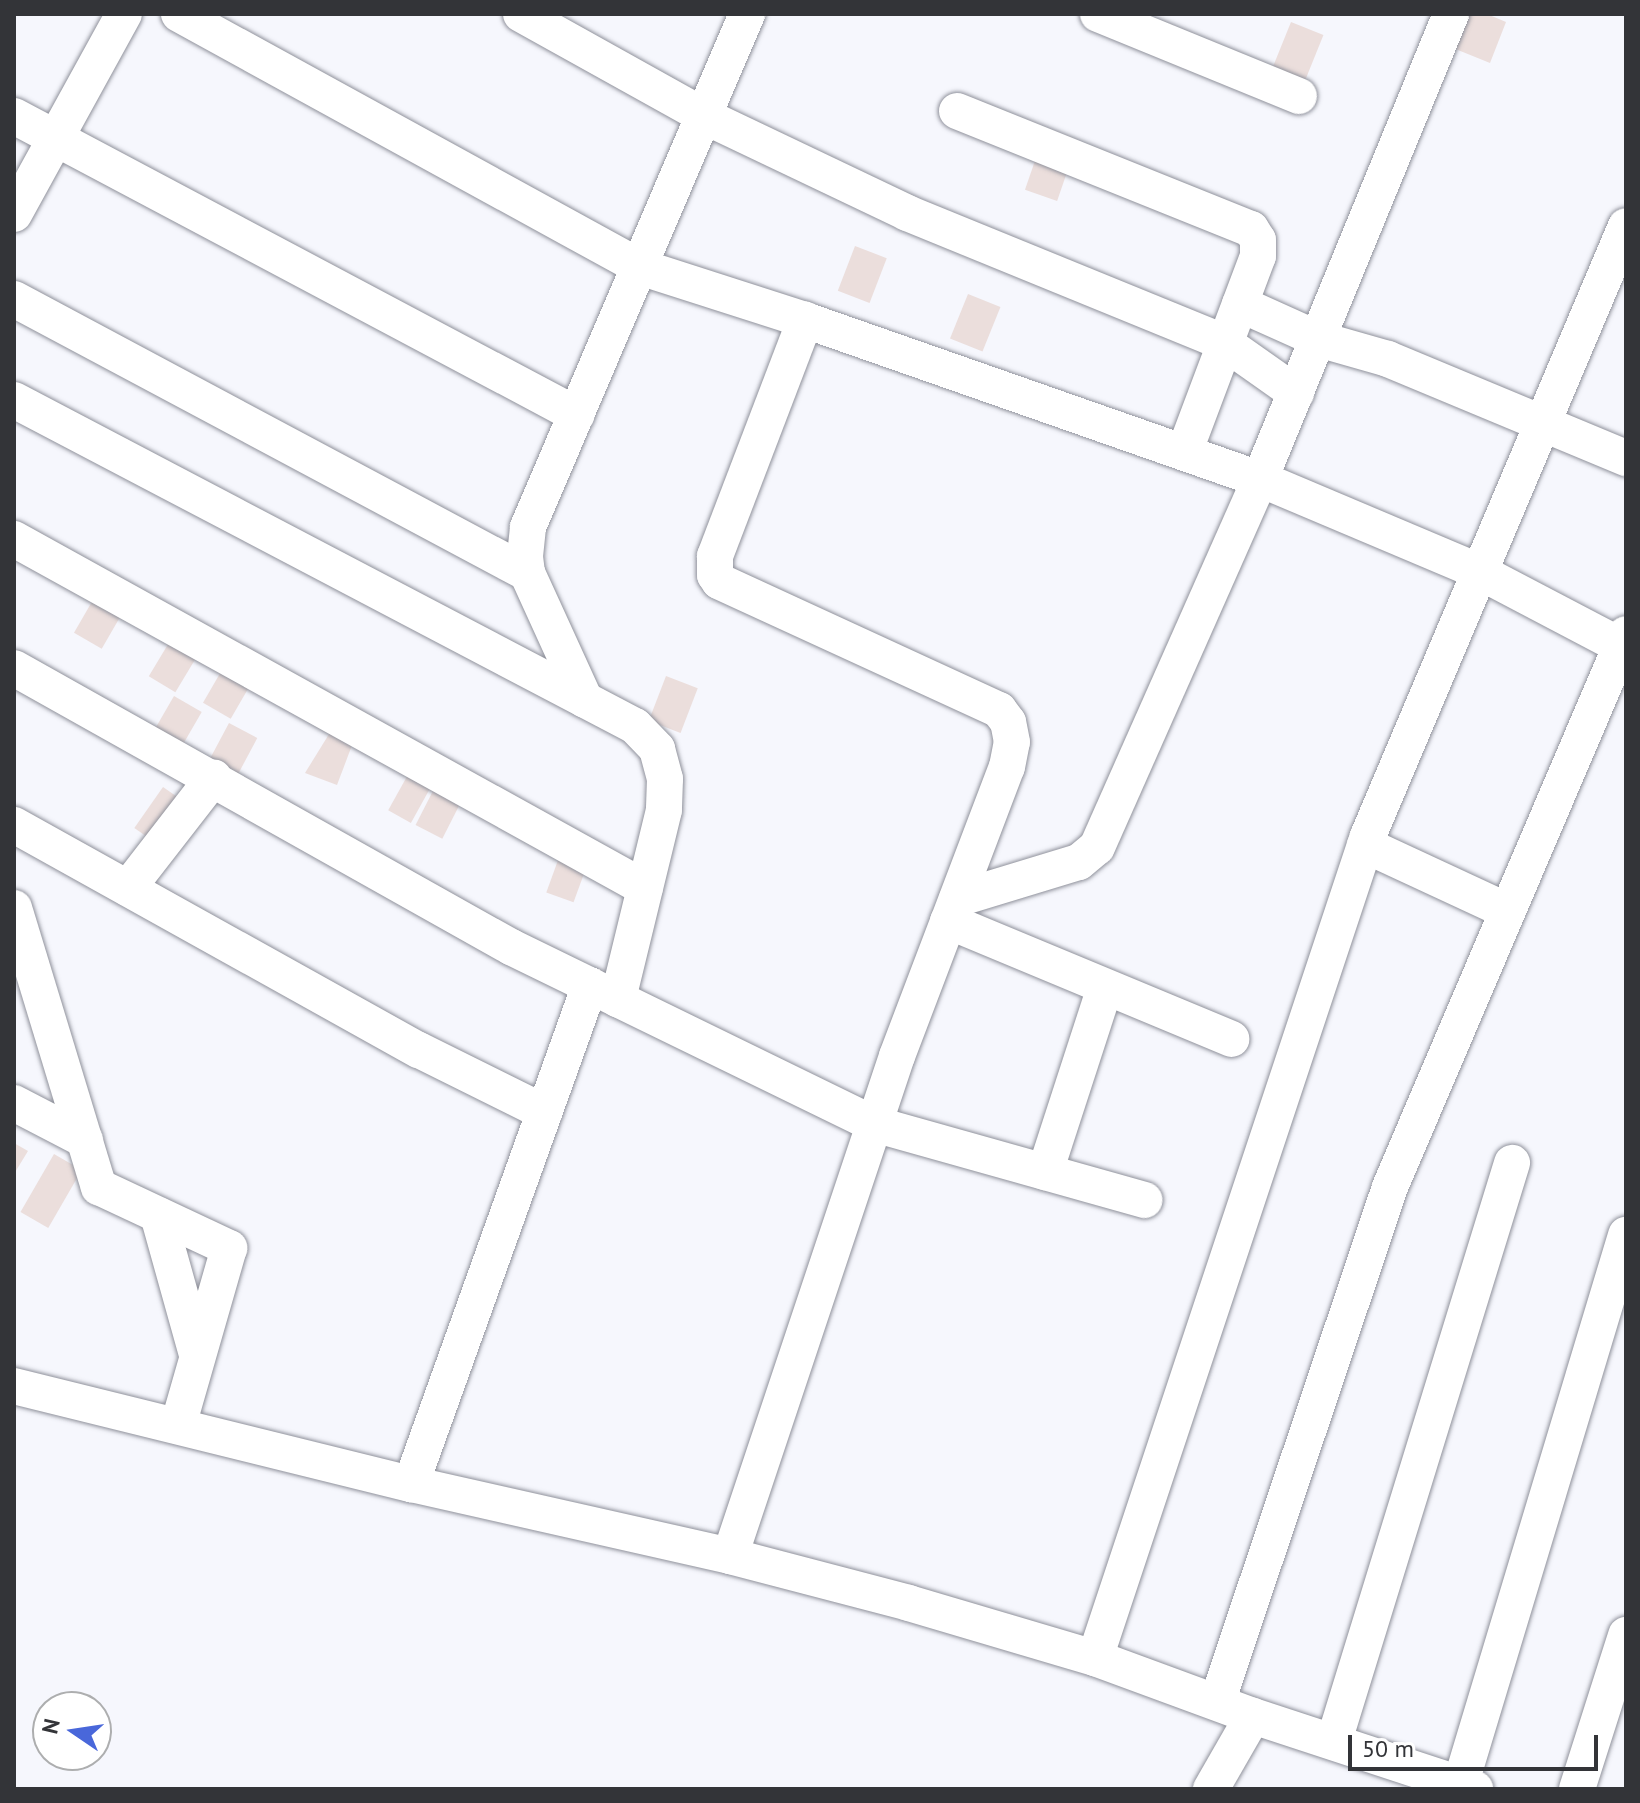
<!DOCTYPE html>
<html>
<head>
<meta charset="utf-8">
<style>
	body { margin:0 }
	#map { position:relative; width:1640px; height:1803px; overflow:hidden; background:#f6f7fd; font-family:"PT Sans",sans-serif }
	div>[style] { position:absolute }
	.building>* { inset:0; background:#ebdedc; transform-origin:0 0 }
	.roads { filter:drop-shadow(0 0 2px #8f919b) drop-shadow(0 0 2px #8f919b) }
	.street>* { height:36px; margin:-18px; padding:0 18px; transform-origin:18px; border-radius:18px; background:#fff }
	span { translate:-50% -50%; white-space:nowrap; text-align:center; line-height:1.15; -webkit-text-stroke:8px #fff; paint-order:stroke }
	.frame { position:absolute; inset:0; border:16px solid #333438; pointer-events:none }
	.north { position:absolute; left:32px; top:1691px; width:80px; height:80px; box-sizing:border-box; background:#fff; border:2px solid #adaeaf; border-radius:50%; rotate:283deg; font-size:22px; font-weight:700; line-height:32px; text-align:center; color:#333438 }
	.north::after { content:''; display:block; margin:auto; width:28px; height:36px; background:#4967da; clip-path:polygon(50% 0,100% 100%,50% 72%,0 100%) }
	.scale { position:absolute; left:1348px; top:1735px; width:250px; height:36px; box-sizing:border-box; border:4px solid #333438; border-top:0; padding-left:10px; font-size:24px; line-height:28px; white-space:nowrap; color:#333438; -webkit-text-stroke:6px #fff; paint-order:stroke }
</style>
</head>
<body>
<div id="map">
	<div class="building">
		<i style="clip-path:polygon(1460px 14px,1487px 14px,1506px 22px,1490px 63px,1448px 46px)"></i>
		<i style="left:1291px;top:22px;width:35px;height:60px;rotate:22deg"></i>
		<i style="left:1038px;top:152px;width:34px;height:40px;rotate:19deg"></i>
		<i style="left:855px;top:246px;width:34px;height:48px;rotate:21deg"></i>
		<i style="left:968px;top:294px;width:35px;height:48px;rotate:22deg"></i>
		<i style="left:97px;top:593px;width:32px;height:46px;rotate:30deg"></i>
		<i style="left:173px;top:636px;width:31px;height:47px;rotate:31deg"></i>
		<i style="left:226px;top:663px;width:32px;height:46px;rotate:30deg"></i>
		<i style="left:666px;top:676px;width:34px;height:48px;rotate:21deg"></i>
		<i style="left:174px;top:696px;width:32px;height:46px;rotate:30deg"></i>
		<i style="left:229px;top:723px;width:32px;height:46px;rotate:28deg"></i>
		<i style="clip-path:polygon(334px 726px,354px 740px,337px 785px,305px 773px)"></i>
		<i style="left:410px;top:771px;width:26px;height:45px;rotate:29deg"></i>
		<i style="left:436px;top:785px;width:30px;height:45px;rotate:27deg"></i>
		<i style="left:163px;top:787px;width:32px;height:50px;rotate:35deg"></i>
		<i style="left:561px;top:852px;width:29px;height:43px;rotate:20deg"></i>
		<i style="clip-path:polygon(14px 1143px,28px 1151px,14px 1174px)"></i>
		<i style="left:54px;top:1154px;width:32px;height:67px;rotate:30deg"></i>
	</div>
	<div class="roads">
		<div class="street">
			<i style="left:179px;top:14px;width:526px;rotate:28.76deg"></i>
			<i style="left:640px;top:267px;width:173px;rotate:17.8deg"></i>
			<i style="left:805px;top:320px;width:482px;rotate:19.3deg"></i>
			<i style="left:1260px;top:479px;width:239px;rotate:22.9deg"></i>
			<i style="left:1480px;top:572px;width:159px;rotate:27.7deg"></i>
			<i style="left:521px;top:14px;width:210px;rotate:29.1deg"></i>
			<i style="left:704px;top:116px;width:225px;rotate:25.5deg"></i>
			<i style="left:907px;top:213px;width:344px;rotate:22.2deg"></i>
			<i style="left:1225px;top:343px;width:87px;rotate:35.2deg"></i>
			<i style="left:1098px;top:14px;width:217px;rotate:22.2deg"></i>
			<i style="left:957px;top:111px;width:317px;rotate:21.9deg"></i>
			<i style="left:1251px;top:229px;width:13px;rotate:58deg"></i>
			<i style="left:1258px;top:240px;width:16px;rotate:90deg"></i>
			<i style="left:1258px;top:256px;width:210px;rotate:110.6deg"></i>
			<i style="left:14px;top:116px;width:637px;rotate:27.97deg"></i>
			<i style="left:14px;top:214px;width:228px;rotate:-61.2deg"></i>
			<i style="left:14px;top:299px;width:582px;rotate:28.11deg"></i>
			<i style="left:1240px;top:304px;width:85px;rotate:24.2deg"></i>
			<i style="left:1318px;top:339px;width:73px;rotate:15.9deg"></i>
			<i style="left:1388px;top:359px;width:258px;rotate:22.6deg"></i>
			<i style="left:14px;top:400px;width:701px;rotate:27.7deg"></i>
			<i style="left:635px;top:726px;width:32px;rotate:46deg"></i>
			<i style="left:657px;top:749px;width:31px;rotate:75deg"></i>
			<i style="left:665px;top:779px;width:31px;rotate:92deg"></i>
			<i style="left:664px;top:810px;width:195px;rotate:103.7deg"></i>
			<i style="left:14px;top:539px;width:721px;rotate:28.95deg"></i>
			<i style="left:14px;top:668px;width:570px;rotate:29.31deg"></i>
			<i style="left:511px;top:947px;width:404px;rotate:26deg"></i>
			<i style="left:874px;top:1124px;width:281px;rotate:15.7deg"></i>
			<i style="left:585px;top:700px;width:140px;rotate:-114.5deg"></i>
			<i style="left:527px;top:573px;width:17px;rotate:-97deg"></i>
			<i style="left:525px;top:556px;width:29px;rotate:-84deg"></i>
			<i style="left:528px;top:527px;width:558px;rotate:-66.88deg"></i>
			<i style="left:14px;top:825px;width:463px;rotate:29.1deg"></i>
			<i style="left:419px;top:1050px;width:140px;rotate:26.4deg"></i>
			<i style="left:1365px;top:845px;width:157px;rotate:24.9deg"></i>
			<i style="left:128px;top:888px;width:140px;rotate:-52.2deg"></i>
			<i style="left:957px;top:899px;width:127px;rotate:-16.9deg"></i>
			<i style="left:1079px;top:862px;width:23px;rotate:-40deg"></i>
			<i style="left:1097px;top:847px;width:402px;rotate:-66.1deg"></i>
			<i style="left:1260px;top:479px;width:503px;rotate:-67.67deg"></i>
			<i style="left:14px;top:908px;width:292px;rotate:73.1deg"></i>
			<i style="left:99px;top:1187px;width:144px;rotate:25.1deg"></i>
			<i style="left:229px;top:1248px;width:185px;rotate:106deg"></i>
			<i style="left:948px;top:921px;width:307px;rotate:22.6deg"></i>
			<i style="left:14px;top:1103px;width:80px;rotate:27.5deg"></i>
			<i style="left:1045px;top:1172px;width:194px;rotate:-72deg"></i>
			<i style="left:158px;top:1215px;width:145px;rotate:74.4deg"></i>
			<i style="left:14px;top:1386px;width:409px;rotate:13.9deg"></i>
			<i style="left:411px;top:1484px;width:327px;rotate:12.7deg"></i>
			<i style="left:730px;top:1556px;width:185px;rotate:14.7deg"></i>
			<i style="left:909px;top:1603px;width:194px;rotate:16.5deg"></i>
			<i style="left:1095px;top:1658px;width:168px;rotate:20.2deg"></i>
			<i style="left:1253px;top:1716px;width:234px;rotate:18.2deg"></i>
			<i style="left:411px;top:1484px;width:530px;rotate:-70.27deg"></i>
			<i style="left:730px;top:1556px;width:527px;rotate:-71.53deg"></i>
			<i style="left:897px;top:1056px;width:309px;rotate:-69.2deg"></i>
			<i style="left:1007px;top:767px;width:25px;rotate:-79deg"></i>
			<i style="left:1012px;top:742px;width:20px;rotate:-101deg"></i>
			<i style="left:1008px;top:722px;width:15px;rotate:-127deg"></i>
			<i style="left:999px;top:710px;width:308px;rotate:-155.3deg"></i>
			<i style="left:719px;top:581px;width:7px;rotate:-124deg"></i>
			<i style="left:715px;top:575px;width:19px;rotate:-90deg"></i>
			<i style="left:715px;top:556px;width:253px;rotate:-69.1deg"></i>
			<i style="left:1095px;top:1658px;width:866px;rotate:-71.63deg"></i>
			<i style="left:1368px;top:836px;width:662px;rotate:-67.07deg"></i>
			<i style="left:1217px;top:1702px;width:543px;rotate:-71.43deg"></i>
			<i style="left:1390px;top:1187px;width:601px;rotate:-66.89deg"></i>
			<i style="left:1334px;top:1741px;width:605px;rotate:-72.88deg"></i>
			<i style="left:1211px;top:1789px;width:84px;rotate:-60.1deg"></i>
			<i style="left:1459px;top:1789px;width:579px;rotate:-73.22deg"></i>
			<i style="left:1577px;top:1789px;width:162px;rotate:-72.3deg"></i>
		</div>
	</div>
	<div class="frame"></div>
	<div class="north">N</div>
	<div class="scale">50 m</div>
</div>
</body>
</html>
